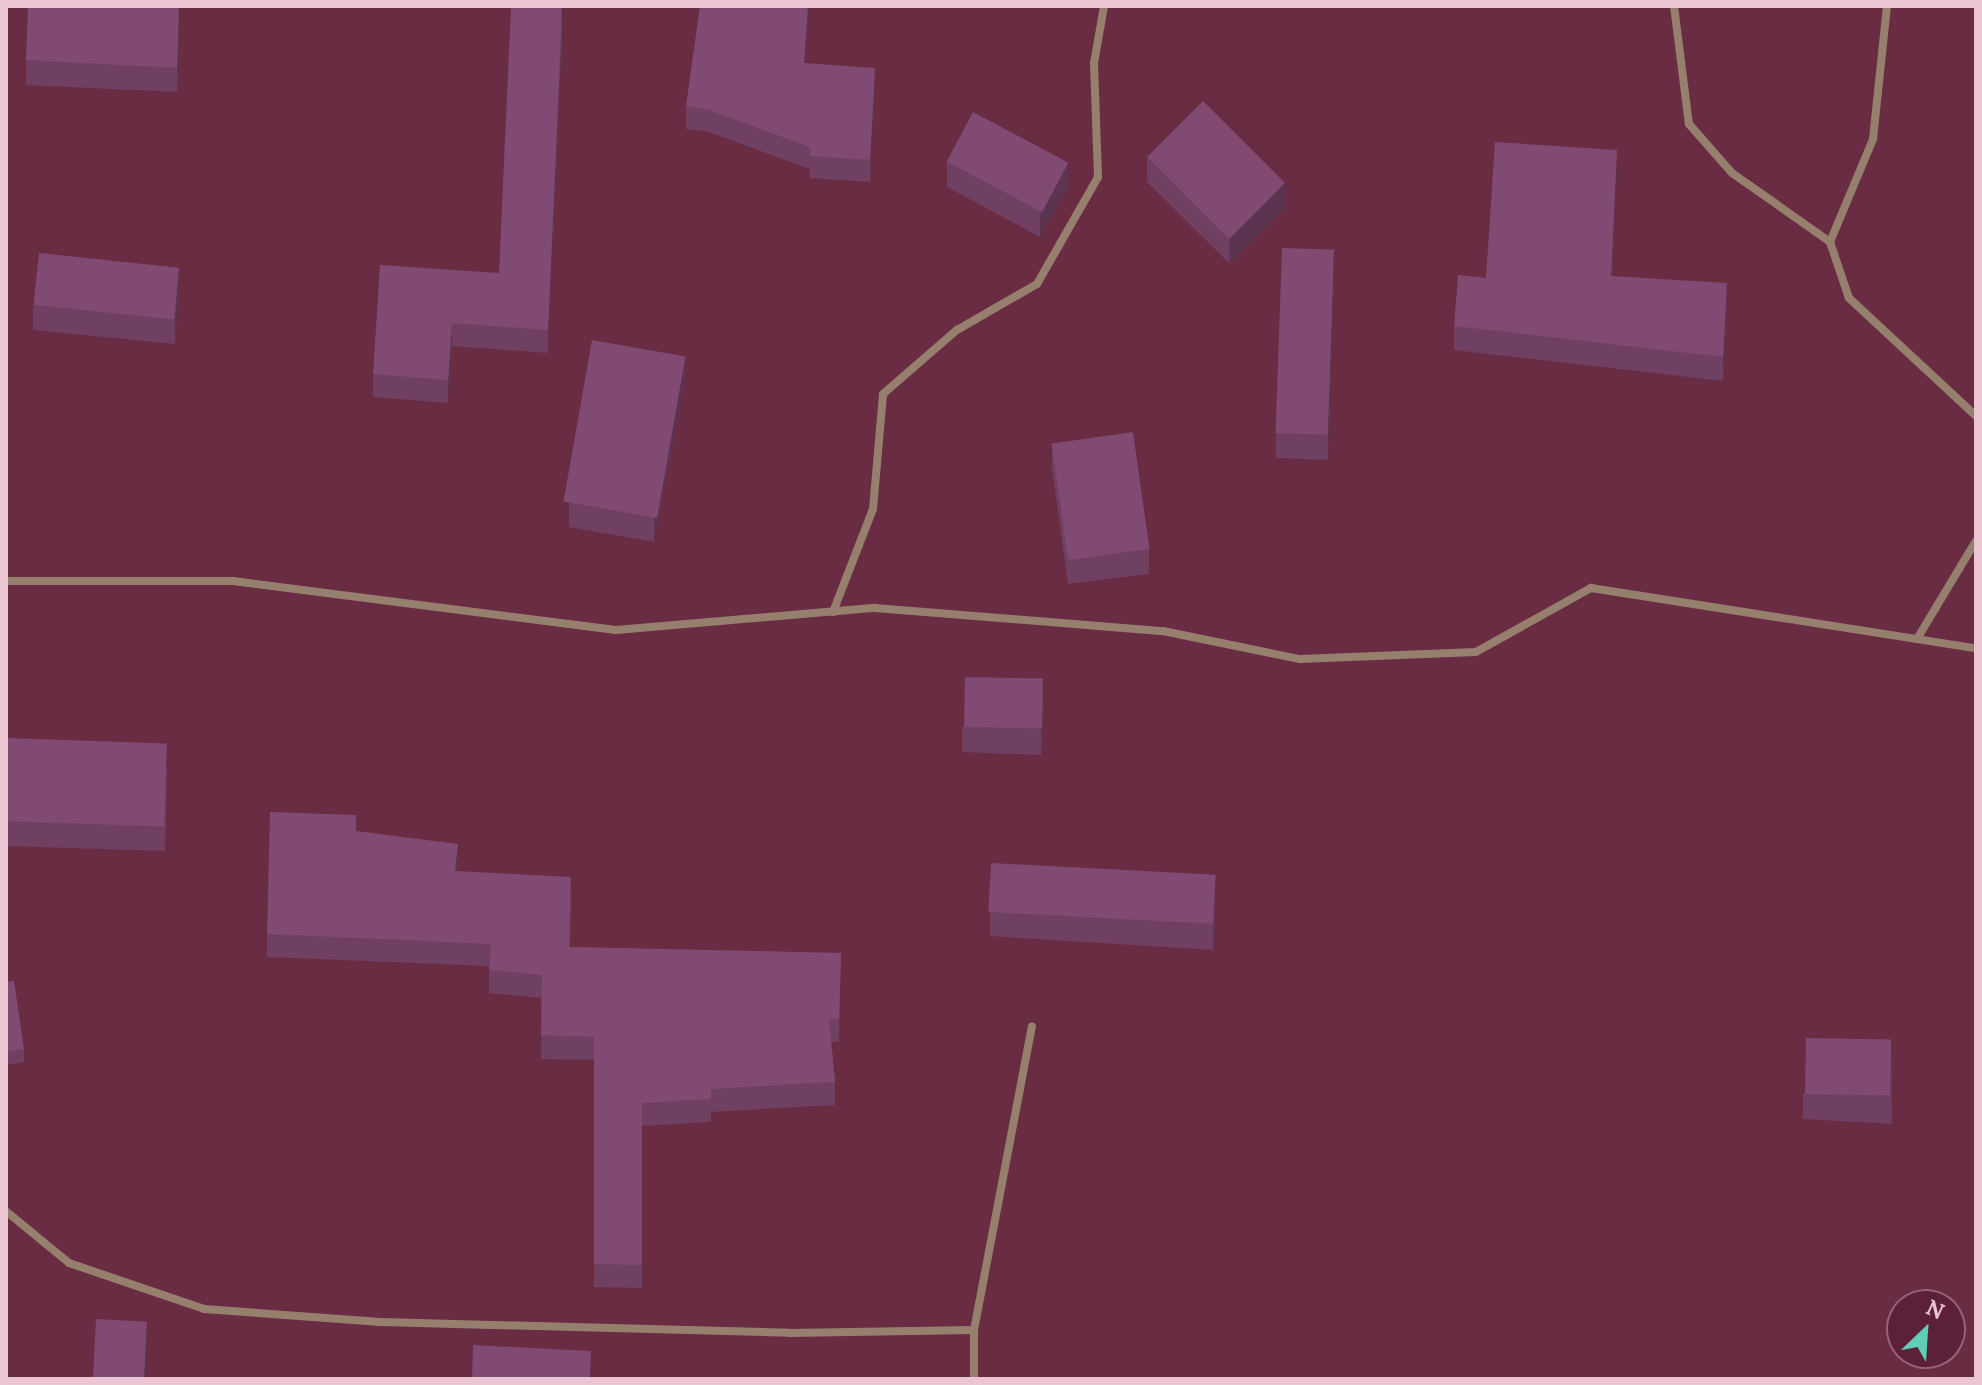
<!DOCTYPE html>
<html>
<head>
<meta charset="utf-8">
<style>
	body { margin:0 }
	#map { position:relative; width:1982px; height:1385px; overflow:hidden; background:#692c43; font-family:Lora,serif }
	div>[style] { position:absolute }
	.street>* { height:8px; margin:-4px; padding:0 4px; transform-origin:4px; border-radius:4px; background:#977f6e }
	.wall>* { inset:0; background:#6f4062 }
	.shaded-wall>* { inset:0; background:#5a3450 }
	.building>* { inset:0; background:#814a72; transform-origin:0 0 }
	span { translate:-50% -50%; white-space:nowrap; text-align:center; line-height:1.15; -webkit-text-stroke:6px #5c2139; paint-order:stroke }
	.frame { position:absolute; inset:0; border:8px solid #ebc5d1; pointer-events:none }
	.north { position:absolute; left:1886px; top:1289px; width:80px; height:80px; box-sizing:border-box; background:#5c2139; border:2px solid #956376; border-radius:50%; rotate:25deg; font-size:22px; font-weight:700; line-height:32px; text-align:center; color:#ebc5d1 }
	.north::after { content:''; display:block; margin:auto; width:28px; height:36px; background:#5eceb7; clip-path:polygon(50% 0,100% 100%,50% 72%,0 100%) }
</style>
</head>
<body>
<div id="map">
	<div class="street">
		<i style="left:1674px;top:6px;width:119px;rotate:82.8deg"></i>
		<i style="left:1689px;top:124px;width:65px;rotate:48.7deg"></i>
		<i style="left:1732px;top:173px;width:120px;rotate:35.1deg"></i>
		<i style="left:1830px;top:242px;width:59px;rotate:71.3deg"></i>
		<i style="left:1849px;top:298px;width:173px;rotate:42.9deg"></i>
		<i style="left:1830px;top:242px;width:112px;rotate:-67.3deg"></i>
		<i style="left:1873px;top:139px;width:134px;rotate:-84deg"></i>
		<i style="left:6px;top:581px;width:227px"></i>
		<i style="left:233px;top:581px;width:386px;rotate:7.3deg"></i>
		<i style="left:616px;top:630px;width:260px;rotate:-4.9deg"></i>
		<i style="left:875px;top:608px;width:289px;rotate:4.6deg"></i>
		<i style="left:1163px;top:631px;width:140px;rotate:11.6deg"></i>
		<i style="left:1300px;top:659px;width:176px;rotate:-2.3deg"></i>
		<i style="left:1476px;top:652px;width:132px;rotate:-29.1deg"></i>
		<i style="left:1591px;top:588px;width:390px;rotate:8.9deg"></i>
		<i style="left:833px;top:612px;width:110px;rotate:-68.8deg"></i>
		<i style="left:873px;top:509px;width:115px;rotate:-85deg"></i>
		<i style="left:883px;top:394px;width:98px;rotate:-40.9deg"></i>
		<i style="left:957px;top:330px;width:92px;rotate:-29.9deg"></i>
		<i style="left:1037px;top:284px;width:123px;rotate:-60.3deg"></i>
		<i style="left:1098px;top:177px;width:114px;rotate:-92deg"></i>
		<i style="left:1094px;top:63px;width:58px;rotate:-80deg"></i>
		<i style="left:1917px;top:639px;width:114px;rotate:-59deg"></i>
		<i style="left:7px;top:1212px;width:80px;rotate:39.4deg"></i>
		<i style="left:69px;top:1263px;width:143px;rotate:18.8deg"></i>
		<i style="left:204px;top:1309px;width:177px;rotate:4.2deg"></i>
		<i style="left:381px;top:1322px;width:408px;rotate:1.5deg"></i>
		<i style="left:789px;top:1333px;width:185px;rotate:-0.9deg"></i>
		<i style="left:974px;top:1379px;width:49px;rotate:-90deg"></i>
		<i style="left:974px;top:1330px;width:309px;rotate:-79.2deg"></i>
	</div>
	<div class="wall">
		<i style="clip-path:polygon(563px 17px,548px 353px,452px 346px,448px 403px,373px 397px,373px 374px,499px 273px)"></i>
		<i style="clip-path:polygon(179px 33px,177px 92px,26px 85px,26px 60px)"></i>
		<i style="clip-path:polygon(805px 63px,875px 90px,870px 182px,810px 178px,810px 169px,709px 132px,686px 129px,686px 106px)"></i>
		<i style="clip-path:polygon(1147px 157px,1285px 207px,1229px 263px,1147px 182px)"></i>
		<i style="clip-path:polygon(947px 162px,1068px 188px,1040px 237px,947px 187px)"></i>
		<i style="clip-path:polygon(1617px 175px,1612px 276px,1727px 307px,1723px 381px,1454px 350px,1454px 326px,1486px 278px)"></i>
		<i style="clip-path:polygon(1334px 275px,1328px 460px,1276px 458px,1276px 433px)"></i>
		<i style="clip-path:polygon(179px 292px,175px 344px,33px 330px,33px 305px)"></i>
		<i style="clip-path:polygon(685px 382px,654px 542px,569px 527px,569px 502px)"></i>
		<i style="clip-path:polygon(1052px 443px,1149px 549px,1149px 574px,1068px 584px,1052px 468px)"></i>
		<i style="clip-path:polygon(1043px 704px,1041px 755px,962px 752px,962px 727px)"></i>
		<i style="clip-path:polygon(6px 738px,167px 768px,165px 851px,6px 846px)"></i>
		<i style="clip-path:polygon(356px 831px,458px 867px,458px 872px,571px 900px,570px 947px,841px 953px,839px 1042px,831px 1042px,835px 1082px,835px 1105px,711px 1112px,711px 1122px,642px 1126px,642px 1288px,594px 1287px,594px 1060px,541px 1059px,542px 998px,489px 993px,489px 966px,267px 957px,267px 934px)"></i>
		<i style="clip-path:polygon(1216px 901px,1213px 950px,990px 936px,990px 912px)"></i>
		<i style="clip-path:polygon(6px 982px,24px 1049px,24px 1062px,6px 1065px)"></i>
		<i style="clip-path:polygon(1891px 1040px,1892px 1124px,1803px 1119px,1803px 1094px)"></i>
	</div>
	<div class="shaded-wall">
		<i style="clip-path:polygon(563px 6px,563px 17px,548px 353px,548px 330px)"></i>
		<i style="clip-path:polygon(808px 6px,810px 6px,804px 86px,804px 63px)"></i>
		<i style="clip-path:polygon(179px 8px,179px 33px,177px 92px,177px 68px)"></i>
		<i style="clip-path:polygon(875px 68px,875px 90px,870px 182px,870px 160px)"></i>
		<i style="clip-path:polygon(1617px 150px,1617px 175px,1611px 300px,1611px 276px)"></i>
		<i style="clip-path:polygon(1068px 163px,1068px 188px,1040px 237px,1040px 212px)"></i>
		<i style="clip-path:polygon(1285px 183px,1285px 207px,1229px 263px,1229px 239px)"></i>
		<i style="clip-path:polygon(1334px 250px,1334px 275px,1328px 460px,1328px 435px)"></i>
		<i style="clip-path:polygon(179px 267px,179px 292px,175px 344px,175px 319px)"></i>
		<i style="clip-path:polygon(1727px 283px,1727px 307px,1723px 381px,1723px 357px)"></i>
		<i style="clip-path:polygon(452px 323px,452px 346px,448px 403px,448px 380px)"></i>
		<i style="clip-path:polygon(685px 357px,685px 382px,654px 542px,654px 518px)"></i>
		<i style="clip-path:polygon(1043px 679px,1043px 704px,1041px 755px,1041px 730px)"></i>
		<i style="clip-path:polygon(458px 844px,458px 867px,455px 894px,455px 871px)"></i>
		<i style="clip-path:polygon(1216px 876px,1216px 901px,1213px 950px,1213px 925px)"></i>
		<i style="clip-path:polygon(147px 1322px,147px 1354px,145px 1379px,142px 1379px)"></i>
	</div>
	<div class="building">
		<i style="clip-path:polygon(28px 6px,140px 6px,179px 8px,177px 68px,26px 60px)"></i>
		<i style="clip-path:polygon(511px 6px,562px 6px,548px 330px,452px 323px,448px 380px,373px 374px,380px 265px,499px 273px)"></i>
		<i style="clip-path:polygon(700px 6px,808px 6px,804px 63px,875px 68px,870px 160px,810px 156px,810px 147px,709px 110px,686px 106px)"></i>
		<i style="left:1203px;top:101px;width:116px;height:79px;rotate:45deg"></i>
		<i style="left:973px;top:112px;width:108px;height:56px;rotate:28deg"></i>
		<i style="clip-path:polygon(1495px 142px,1617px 150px,1611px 276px,1727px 283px,1723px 357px,1454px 326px,1458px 275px,1486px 278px)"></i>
		<i style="left:1282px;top:248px;width:52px;height:185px;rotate:2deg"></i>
		<i style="left:39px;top:253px;width:141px;height:52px;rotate:6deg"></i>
		<i style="left:592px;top:340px;width:95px;height:164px;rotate:10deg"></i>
		<i style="left:1133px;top:432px;width:118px;height:82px;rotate:82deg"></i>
		<i style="left:965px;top:677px;width:78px;height:50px;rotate:1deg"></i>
		<i style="left:6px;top:738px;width:161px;height:83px;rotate:2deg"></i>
		<i style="clip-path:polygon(270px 812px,356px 815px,356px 831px,458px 844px,455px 871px,571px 877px,569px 947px,841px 953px,839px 1019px,829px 1019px,835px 1082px,711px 1089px,711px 1099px,642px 1103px,642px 1265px,594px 1264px,594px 1037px,541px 1035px,542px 975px,489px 970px,491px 944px,267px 934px)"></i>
		<i style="left:991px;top:863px;width:225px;height:49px;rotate:3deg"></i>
		<i style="clip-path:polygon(14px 981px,24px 1049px,6px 1052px,6px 982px)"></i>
		<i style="left:1806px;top:1038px;width:85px;height:56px;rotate:1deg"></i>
		<i style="left:96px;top:1319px;width:51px;height:60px;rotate:3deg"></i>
		<i style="clip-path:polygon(473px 1345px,591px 1351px,590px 1379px,472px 1379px)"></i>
		<i style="clip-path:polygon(1026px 1377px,1069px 1379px,1026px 1379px)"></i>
	</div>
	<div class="frame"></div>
	<div class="north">N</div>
</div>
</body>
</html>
